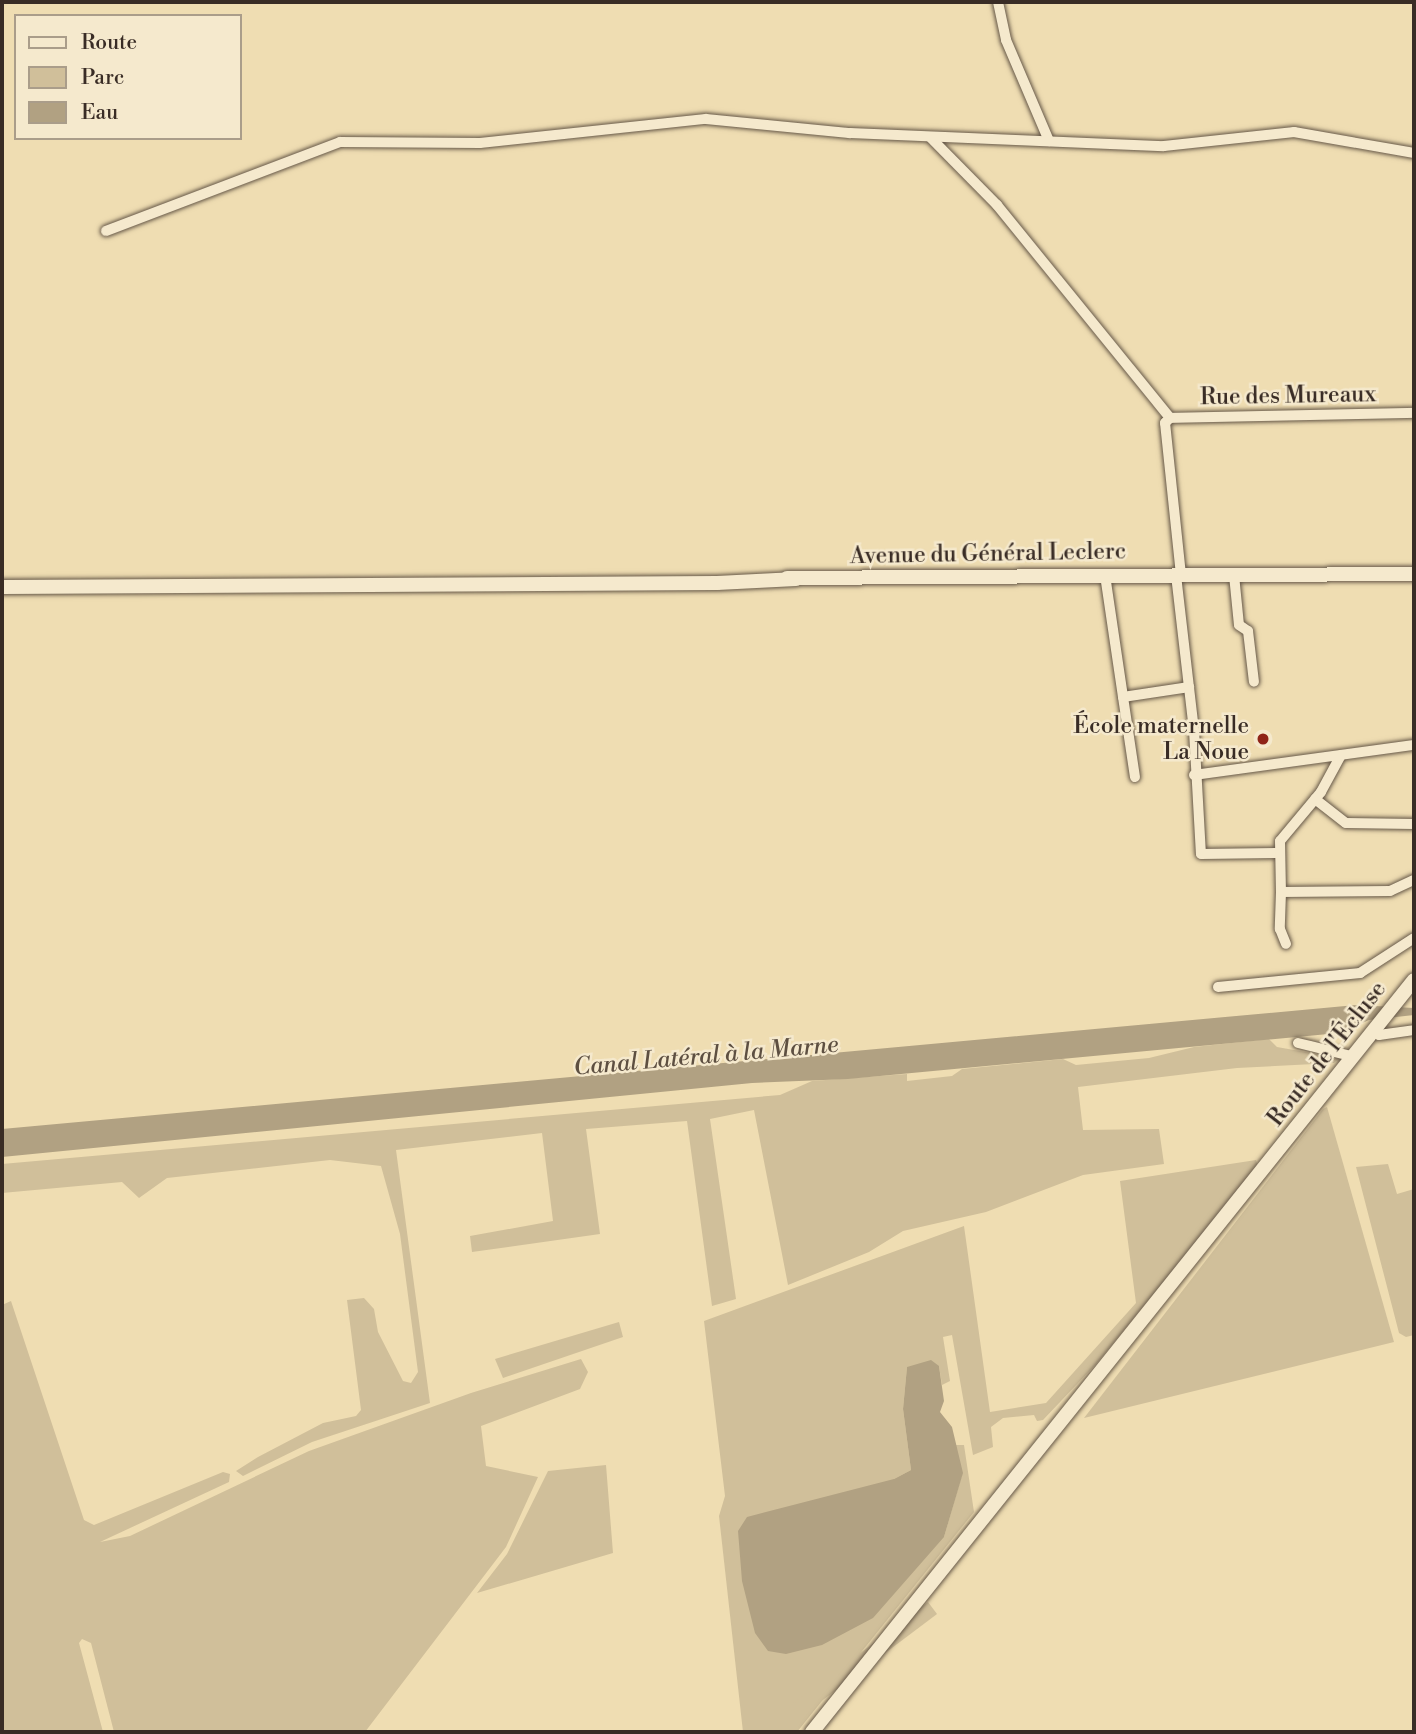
<!DOCTYPE html>
<html>
<head>
<meta charset="utf-8">
<style>
	body { margin:0 }
	#map { position:relative; width:1416px; height:1734px; overflow:hidden; background:#efddb2; font-family:"Libre Bodoni",serif }
	div>[style] { position:absolute }
	.green>* { inset:0; background:#d0bf9a; transform-origin:0 0 }
	.water>* { inset:0; background:#b1a182 }
	.roads { filter:drop-shadow(0 0 2px #665848) drop-shadow(0 0 2px #665848) }
	.street>* { height:10px; margin:-5px; padding:0 5px; transform-origin:5px; border-radius:5px; background:#f5e9cd }
	.secondary>* { height:14px; margin:-7px; padding:0 7px; transform-origin:7px; border-radius:7px; background:#f5e9cd }
	.dots>* { width:19px; height:19px; translate:-50% -50%; box-sizing:border-box; border:4px solid #f5e9cd; border-radius:50% }
	span { translate:-50% -50%; white-space:nowrap; text-align:center; line-height:1.15; -webkit-text-stroke:5px #f5e9cd; paint-order:stroke }
	.street-label { font-size:23px; color:#392c25 }
	.poi-label { font-size:23px; color:#392c25 }
	.right { translate:-100% -50%; text-align:right }
	.water-label { font-size:24px; color:#5d4f41; font-style:italic }
	.frame { position:absolute; inset:0; border:4px solid #392c25; pointer-events:none }
	.legend { position:absolute; left:14px; top:14px; width:228px; height:126px; box-sizing:border-box; background:#f5e9cd; border:2px solid #aa9d8a; margin:0; padding:9px 12px; list-style:none; font-size:21px; color:#392c25 }
	.legend li { display:flex; align-items:center; gap:14px; height:35px }
	.legend b { width:35px; border:2px solid #aa9d8a }
</style>
</head>
<body>
<div id="map">
	<div class="green">
		<i style="clip-path:polygon(1269px 1039px,1277px 1047px,1339px 1058px,1334px 1063px,1237px 1068px,1078px 1087px,1083px 1130px,1159px 1129px,1164px 1164px,1083px 1175px,986px 1212px,903px 1231px,869px 1252px,788px 1285px,754px 1110px,710px 1119px,736px 1299px,712px 1306px,687px 1121px,586px 1129px,600px 1234px,472px 1252px,470px 1236px,553px 1221px,542px 1133px,396px 1150px,430px 1403px,312px 1442px,243px 1476px,236px 1471px,258px 1457px,323px 1423px,356px 1416px,361px 1410px,347px 1300px,364px 1298px,374px 1309px,378px 1332px,403px 1381px,411px 1383px,418px 1372px,400px 1234px,381px 1166px,330px 1160px,167px 1178px,139px 1198px,122px 1182px,2px 1193px,2px 1164px,780px 1095px,812px 1081px,907px 1074px,907px 1081px,952px 1076px,962px 1069px,1063px 1059px,1076px 1065px,1149px 1058px,1194px 1047px)"></i>
		<i style="clip-path:polygon(1327px 1107px,1394px 1342px,1084px 1418px,1323px 1109px)"></i>
		<i style="clip-path:polygon(1256px 1160px,1258px 1167px,1096px 1364px,1043px 1420px,1037px 1421px,1034px 1415px,1003px 1418px,991px 1427px,993px 1447px,973px 1455px,952px 1335px,943px 1337px,950px 1381px,942px 1385px,939px 1366px,907px 1367px,903px 1409px,911px 1470px,894px 1479px,944px 1537px,962px 1475px,955px 1445px,964px 1445px,974px 1512px,797px 1732px,743px 1732px,719px 1516px,725px 1496px,704px 1321px,964px 1226px,990px 1412px,1046px 1403px,1136px 1303px,1120px 1181px)"></i>
		<i style="clip-path:polygon(1388px 1164px,1397px 1194px,1414px 1189px,1414px 1335px,1406px 1337px,1399px 1333px,1356px 1167px)"></i>
		<i style="clip-path:polygon(11px 1301px,84px 1520px,94px 1525px,223px 1472px,230px 1474px,229px 1482px,100px 1542px,130px 1536px,309px 1451px,471px 1393px,581px 1359px,588px 1372px,580px 1389px,481px 1426px,486px 1466px,538px 1477px,506px 1547px,365px 1732px,114px 1732px,91px 1643px,82px 1639px,79px 1643px,103px 1732px,2px 1732px,2px 1305px)"></i>
		<i style="clip-path:polygon(619px 1322px,623px 1337px,503px 1378px,495px 1359px)"></i>
		<i style="clip-path:polygon(606px 1465px,613px 1553px,477px 1593px,507px 1554px,548px 1471px)"></i>
		<i style="left:928px;top:1602px;width:15px;height:168px;rotate:53deg"></i>
	</div>
	<div class="water">
		<i style="clip-path:polygon(1356px 1005px,1414px 1008px,1414px 1015px,1369px 1020px,1339px 1033px,848px 1079px,752px 1083px,2px 1157px,2px 1129px)"></i>
		<i style="clip-path:polygon(931px 1360px,939px 1366px,944px 1401px,940px 1412px,952px 1427px,963px 1473px,944px 1537px,873px 1618px,822px 1645px,786px 1654px,768px 1651px,755px 1633px,742px 1581px,738px 1531px,747px 1517px,894px 1479px,911px 1470px,903px 1409px,907px 1367px)"></i>
	</div>
	<div class="roads">
		<div class="street">
			<i style="left:998px;top:2px;width:39px;rotate:78deg"></i>
			<i style="left:1006px;top:40px;width:110px;rotate:66.9deg"></i>
			<i style="left:931px;top:138px;width:94px;rotate:45.4deg"></i>
			<i style="left:997px;top:205px;width:274px;rotate:50.9deg"></i>
			<i style="left:106px;top:231px;width:250px;rotate:-20.8deg"></i>
			<i style="left:340px;top:142px;width:140px;rotate:0.4deg"></i>
			<i style="left:480px;top:143px;width:227px;rotate:-6.1deg"></i>
			<i style="left:706px;top:119px;width:145px;rotate:5.6deg"></i>
			<i style="left:850px;top:133px;width:314px;rotate:2.4deg"></i>
			<i style="left:1164px;top:146px;width:131px;rotate:-6.1deg"></i>
			<i style="left:1294px;top:132px;width:122px;rotate:9.9deg"></i>
			<i style="left:1105px;top:575px;width:123px;rotate:81.6deg"></i>
			<i style="left:1123px;top:697px;width:67px;rotate:-8.6deg"></i>
			<i style="left:1176px;top:575px;width:156px;rotate:83.4deg"></i>
			<i style="left:1194px;top:730px;width:124px;rotate:86.8deg"></i>
			<i style="left:1201px;top:854px;width:75px;rotate:-0.8deg"></i>
			<i style="left:1181px;top:575px;width:153px;rotate:-96deg"></i>
			<i style="left:1165px;top:423px;width:7px;rotate:-45deg"></i>
			<i style="left:1170px;top:418px;width:244px;rotate:-1.2deg"></i>
			<i style="left:1234px;top:575px;width:50px;rotate:84.3deg"></i>
			<i style="left:1239px;top:625px;width:11px;rotate:34deg"></i>
			<i style="left:1248px;top:631px;width:51px;rotate:83.3deg"></i>
			<i style="left:1123px;top:697px;width:81px;rotate:81.5deg"></i>
			<i style="left:1341px;top:755px;width:42px;rotate:118.4deg"></i>
			<i style="left:1321px;top:792px;width:64px;rotate:129.9deg"></i>
			<i style="left:1280px;top:841px;width:51px;rotate:88.9deg"></i>
			<i style="left:1281px;top:892px;width:109px;rotate:-0.5deg"></i>
			<i style="left:1390px;top:891px;width:26px;rotate:-25deg"></i>
			<i style="left:1194px;top:775px;width:222px;rotate:-7.8deg"></i>
			<i style="left:1315px;top:799px;width:39px;rotate:38deg"></i>
			<i style="left:1346px;top:823px;width:68px;rotate:0.8deg"></i>
			<i style="left:1281px;top:892px;width:37px;rotate:92deg"></i>
			<i style="left:1280px;top:929px;width:16px;rotate:68deg"></i>
			<i style="left:1218px;top:987px;width:143px;rotate:-5.6deg"></i>
			<i style="left:1360px;top:973px;width:64px;rotate:-32.9deg"></i>
			<i style="left:1372px;top:1031px;width:8px;rotate:30deg"></i>
			<i style="left:1379px;top:1035px;width:35px;rotate:-8deg"></i>
			<i style="left:1298px;top:1043px;width:55px;rotate:13.8deg"></i>
		</div>
		<div class="secondary">
			<i style="left:787px;top:578px;width:627px;rotate:-0.37deg"></i>
			<i style="left:2px;top:587px;width:715px;rotate:-0.32deg"></i>
			<i style="left:717px;top:583px;width:79px;rotate:-2.9deg"></i>
			<i style="left:812px;top:1732px;width:963px;rotate:-51.32deg"></i>
		</div>
	</div>
	<div class="dots">
		<i style="left:1263px;top:739px;background:#8f2418"></i>
	</div>
	<div class="street-label">
		<span style="left:1288px;top:396px;rotate:-1deg">Rue des Mureaux</span>
		<span style="left:988px;top:554px;rotate:-1deg">Avenue du Général Leclerc</span>
		<span style="left:1327px;top:1054px;rotate:-52deg">Route de l'Écluse</span>
	</div>
	<div class="poi-label">
		<span class="right" style="left:1249px;top:739px">École maternelle<br>La Noue</span>
	</div>
	<div class="water-label">
		<span style="left:706px;top:1057px;rotate:-5deg">Canal Latéral à la Marne</span>
	</div>
	<div class="frame"></div>
	<ul class="legend">
	<li><b style="height:9px;background:#f5e9cd"></b>Route</li>
	<li><b style="height:19px;background:#d0bf9a"></b>Parc</li>
	<li><b style="height:19px;background:#b1a182"></b>Eau</li>
	</ul>
</div>
</body>
</html>
